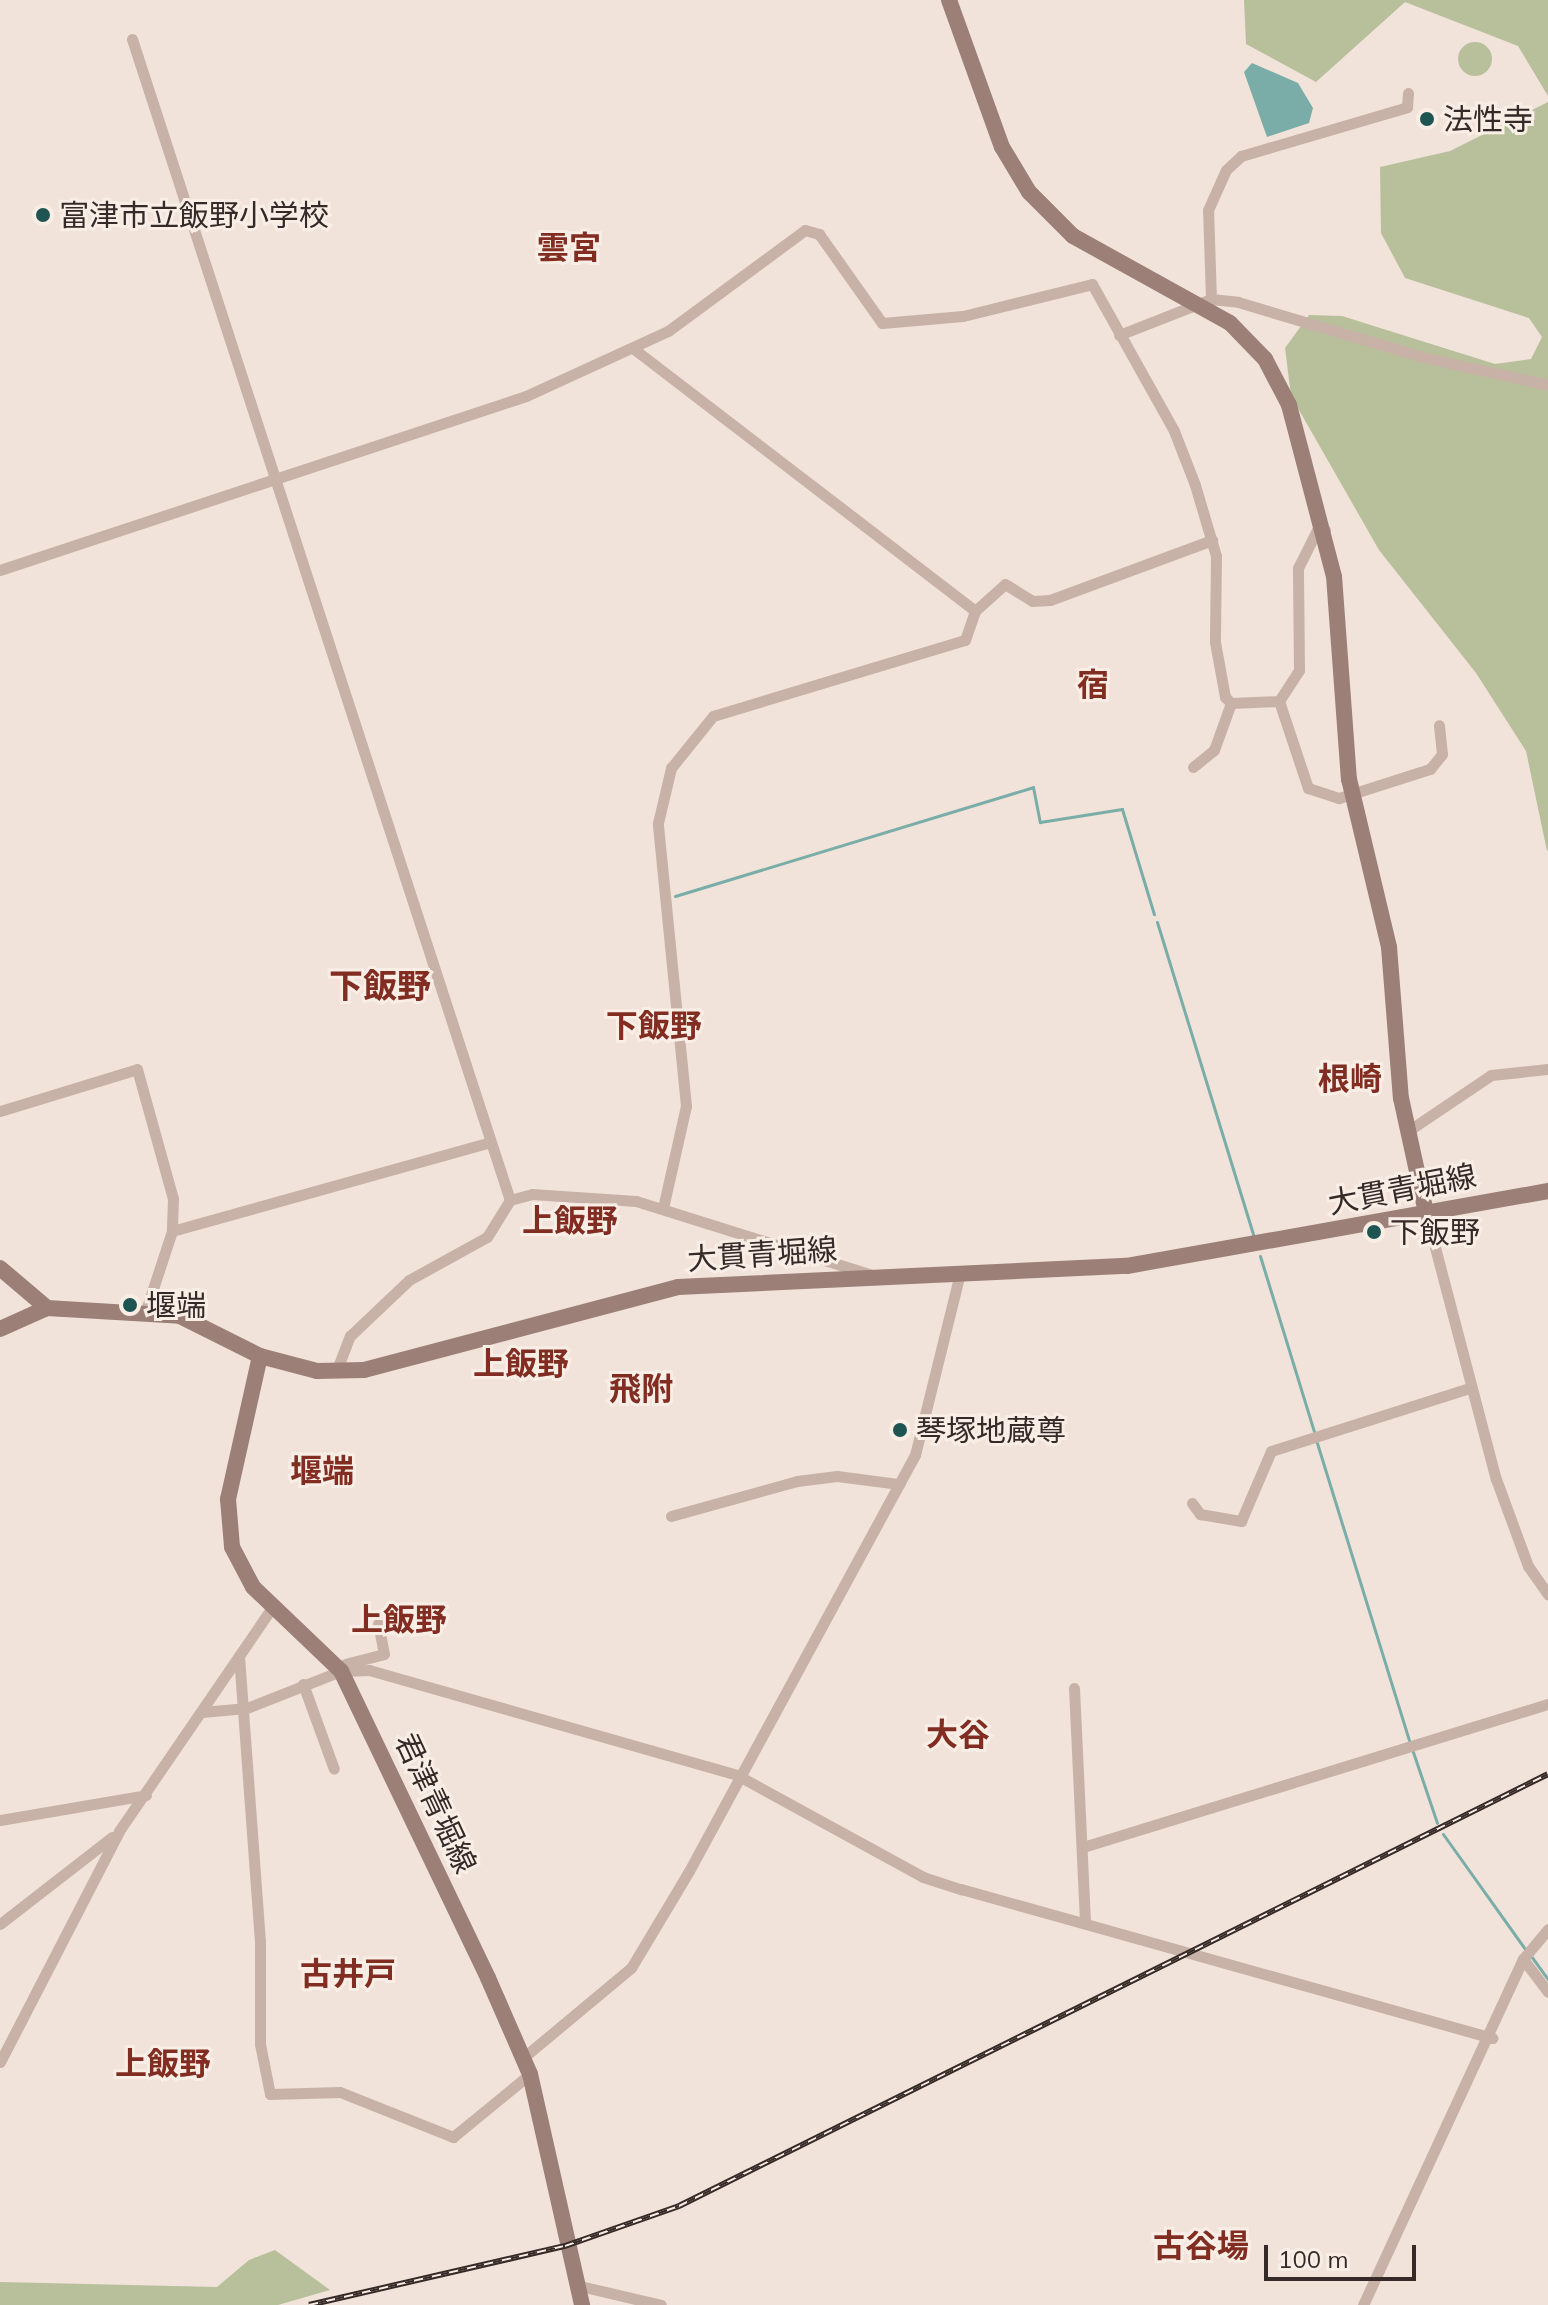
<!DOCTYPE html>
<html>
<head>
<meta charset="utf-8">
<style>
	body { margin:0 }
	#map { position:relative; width:1548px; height:2305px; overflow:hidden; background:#f1e3da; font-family:Mulish,"Noto Sans JP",sans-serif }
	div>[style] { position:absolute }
	.green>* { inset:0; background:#b8bf9b }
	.round { border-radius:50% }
	.water>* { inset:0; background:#7aada8 }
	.stream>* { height:3px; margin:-1.5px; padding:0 1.5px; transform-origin:1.5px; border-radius:1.5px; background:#7aada8 }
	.street>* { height:11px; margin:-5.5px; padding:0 5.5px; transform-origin:5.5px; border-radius:5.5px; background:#c8b2a7 }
	.secondary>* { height:16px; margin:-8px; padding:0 8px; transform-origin:8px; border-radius:8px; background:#9c8078 }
	.rail>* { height:6px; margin-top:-3px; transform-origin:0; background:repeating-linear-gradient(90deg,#f9eee6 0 9px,#352a27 0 18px); box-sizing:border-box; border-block:2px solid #352a27 }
	.dots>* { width:22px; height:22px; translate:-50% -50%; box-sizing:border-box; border:4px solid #f9eee6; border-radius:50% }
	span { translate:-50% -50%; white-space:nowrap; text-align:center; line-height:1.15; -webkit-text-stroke:6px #f9eee6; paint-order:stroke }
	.poi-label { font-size:30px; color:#352a27 }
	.left { translate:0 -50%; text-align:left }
	.street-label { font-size:30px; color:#352a27 }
	.neighbourhood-label { font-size:32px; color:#822d22; font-weight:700 }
	.quarter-label { font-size:34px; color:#822d22; font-weight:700 }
	.scale { position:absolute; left:1264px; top:2245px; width:152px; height:36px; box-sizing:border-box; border:4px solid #352a27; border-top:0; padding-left:10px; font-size:24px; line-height:28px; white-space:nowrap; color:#352a27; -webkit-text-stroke:6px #f9eee6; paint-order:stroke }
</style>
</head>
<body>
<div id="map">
	<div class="green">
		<i style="clip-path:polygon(1244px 0,1548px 0,1548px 96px,1518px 46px,1405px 2px,1316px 82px,1246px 44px)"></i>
		<i class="round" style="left:1458px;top:42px;width:34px;height:34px"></i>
		<i style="clip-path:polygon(1548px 102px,1548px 850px,1547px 851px,1526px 751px,1476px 673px,1379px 550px,1291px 396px,1285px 348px,1309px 315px,1342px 316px,1495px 364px,1531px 359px,1542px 337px,1529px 318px,1405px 278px,1381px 233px,1380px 167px,1450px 151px)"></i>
		<i style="clip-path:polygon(275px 2250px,330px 2290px,278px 2305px,0 2305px,0 2282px,217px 2287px,249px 2260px)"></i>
	</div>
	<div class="water">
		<i style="clip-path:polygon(1252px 63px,1298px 83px,1313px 108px,1309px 123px,1267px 137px,1244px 72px)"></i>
	</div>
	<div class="stream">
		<i style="left:675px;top:896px;width:374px;rotate:-16.9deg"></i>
		<i style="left:1033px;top:787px;width:36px;rotate:79deg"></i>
		<i style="left:1040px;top:822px;width:83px;rotate:-9deg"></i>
		<i style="left:1122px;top:809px;width:110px;rotate:73.1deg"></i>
		<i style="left:1157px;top:922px;width:327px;rotate:72.9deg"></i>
		<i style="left:1260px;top:1256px;width:184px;rotate:72.9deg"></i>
		<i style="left:1317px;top:1443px;width:311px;rotate:72.8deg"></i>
		<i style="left:1412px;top:1749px;width:78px;rotate:71.3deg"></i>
		<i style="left:1443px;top:1834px;width:141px;rotate:54.5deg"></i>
		<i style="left:1531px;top:1956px;width:29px;rotate:54deg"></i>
	</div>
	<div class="street">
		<i style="left:132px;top:39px;width:1221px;rotate:71.97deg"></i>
		<i style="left:1211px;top:299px;width:89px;rotate:-91.9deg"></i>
		<i style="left:1208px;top:210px;width:44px;rotate:-65.8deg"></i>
		<i style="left:1226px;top:170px;width:21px;rotate:-43deg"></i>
		<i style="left:1241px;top:156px;width:173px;rotate:-16.4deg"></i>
		<i style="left:1407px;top:107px;width:14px;rotate:-86deg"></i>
		<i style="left:1119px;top:335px;width:99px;rotate:-21.4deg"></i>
		<i style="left:1211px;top:299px;width:27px;rotate:6deg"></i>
		<i style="left:1238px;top:302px;width:192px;rotate:16.6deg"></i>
		<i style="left:1422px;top:357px;width:129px;rotate:12.5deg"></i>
		<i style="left:634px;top:349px;width:430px;rotate:37.5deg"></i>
		<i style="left:0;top:570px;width:554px;rotate:-18.3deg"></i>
		<i style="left:526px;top:396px;width:156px;rotate:-24.6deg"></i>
		<i style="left:668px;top:331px;width:170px;rotate:-36.4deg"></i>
		<i style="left:805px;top:230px;width:15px;rotate:16deg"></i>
		<i style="left:819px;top:234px;width:109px;rotate:54.7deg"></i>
		<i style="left:882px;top:323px;width:81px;rotate:-4.9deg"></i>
		<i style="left:963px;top:316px;width:133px;rotate:-13.9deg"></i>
		<i style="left:1092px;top:284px;width:168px;rotate:60.8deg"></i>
		<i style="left:1174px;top:431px;width:58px;rotate:68.7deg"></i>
		<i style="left:1195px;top:485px;width:74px;rotate:73.5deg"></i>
		<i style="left:1216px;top:556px;width:86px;rotate:90.7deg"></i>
		<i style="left:1215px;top:642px;width:56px;rotate:79.7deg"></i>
		<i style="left:1225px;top:697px;width:8px;rotate:45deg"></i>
		<i style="left:1231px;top:703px;width:48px;rotate:-2.4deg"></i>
		<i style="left:1279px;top:701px;width:92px;rotate:71.6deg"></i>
		<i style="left:1308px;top:788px;width:33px;rotate:18deg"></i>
		<i style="left:1339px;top:798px;width:96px;rotate:-17.7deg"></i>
		<i style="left:1430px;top:769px;width:19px;rotate:-51deg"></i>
		<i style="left:1442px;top:754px;width:29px;rotate:-96deg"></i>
		<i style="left:975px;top:611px;width:40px;rotate:-42deg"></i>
		<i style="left:1005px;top:584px;width:32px;rotate:32deg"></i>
		<i style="left:1032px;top:601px;width:18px;rotate:-3deg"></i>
		<i style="left:1050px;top:600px;width:173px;rotate:-20.3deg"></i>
		<i style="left:1279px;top:701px;width:37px;rotate:-57deg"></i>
		<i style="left:1299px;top:670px;width:102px;rotate:-90.6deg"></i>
		<i style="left:1298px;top:568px;width:42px;rotate:-63.4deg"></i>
		<i style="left:1317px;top:530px;width:8px"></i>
		<i style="left:1193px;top:767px;width:27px;rotate:-39deg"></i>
		<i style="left:1214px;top:750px;width:50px;rotate:-70.1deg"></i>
		<i style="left:0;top:1111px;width:143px;rotate:-17deg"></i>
		<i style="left:137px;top:1069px;width:135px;rotate:74.5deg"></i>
		<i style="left:173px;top:1199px;width:32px;rotate:92deg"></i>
		<i style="left:172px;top:1231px;width:86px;rotate:108.2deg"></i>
		<i style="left:1408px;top:1131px;width:100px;rotate:-34deg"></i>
		<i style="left:1491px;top:1075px;width:57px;rotate:-6deg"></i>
		<i style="left:663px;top:1208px;width:105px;rotate:-77.3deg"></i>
		<i style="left:686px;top:1106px;width:284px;rotate:-95.7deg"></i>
		<i style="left:658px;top:823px;width:57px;rotate:-76.7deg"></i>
		<i style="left:671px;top:768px;width:67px;rotate:-51.1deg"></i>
		<i style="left:713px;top:716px;width:263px;rotate:-16.8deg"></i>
		<i style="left:965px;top:640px;width:31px;rotate:-71deg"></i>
		<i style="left:1426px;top:1213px;width:275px;rotate:75.3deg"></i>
		<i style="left:1496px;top:1479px;width:93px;rotate:69.8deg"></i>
		<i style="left:1528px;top:1566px;width:35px;rotate:55deg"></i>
		<i style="left:172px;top:1231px;width:330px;rotate:-15.6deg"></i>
		<i style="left:336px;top:1372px;width:39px;rotate:-69deg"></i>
		<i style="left:350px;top:1336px;width:81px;rotate:-43.5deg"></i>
		<i style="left:409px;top:1280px;width:89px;rotate:-28.9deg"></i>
		<i style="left:487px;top:1237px;width:44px;rotate:-58.1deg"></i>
		<i style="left:510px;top:1200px;width:23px;rotate:-15deg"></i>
		<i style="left:532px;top:1194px;width:104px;rotate:3.9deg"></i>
		<i style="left:636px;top:1201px;width:251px;rotate:17.4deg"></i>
		<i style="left:1192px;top:1503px;width:14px;rotate:54deg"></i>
		<i style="left:1200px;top:1514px;width:42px;rotate:9.7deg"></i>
		<i style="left:1241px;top:1521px;width:76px;rotate:-66.8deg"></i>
		<i style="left:1271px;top:1451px;width:209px;rotate:-17.6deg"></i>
		<i style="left:671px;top:1516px;width:131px;rotate:-15.5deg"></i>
		<i style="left:797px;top:1481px;width:40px;rotate:-7.1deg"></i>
		<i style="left:837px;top:1476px;width:63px;rotate:7.4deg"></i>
		<i style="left:239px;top:1656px;width:286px;rotate:85.8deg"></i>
		<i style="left:260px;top:1941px;width:103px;rotate:90deg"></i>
		<i style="left:260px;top:2044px;width:51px;rotate:78.7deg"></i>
		<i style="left:270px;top:2094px;width:70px;rotate:-1.6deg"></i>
		<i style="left:340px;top:2092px;width:122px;rotate:21.7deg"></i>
		<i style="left:453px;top:2137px;width:99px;rotate:-39.3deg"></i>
		<i style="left:345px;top:1664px;width:40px;rotate:-14.4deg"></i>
		<i style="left:384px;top:1654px;width:31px;rotate:-101deg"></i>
		<i style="left:303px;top:1684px;width:90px;rotate:70deg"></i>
		<i style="left:1074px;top:1688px;width:232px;rotate:87.3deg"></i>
		<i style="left:202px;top:1712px;width:45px;rotate:-5.1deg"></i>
		<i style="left:247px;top:1708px;width:101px;rotate:-21.5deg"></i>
		<i style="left:341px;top:1671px;width:28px;rotate:-2deg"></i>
		<i style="left:369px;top:1670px;width:383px;rotate:15.9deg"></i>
		<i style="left:737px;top:1775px;width:212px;rotate:28.7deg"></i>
		<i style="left:923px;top:1877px;width:40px;rotate:18deg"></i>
		<i style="left:961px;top:1889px;width:552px;rotate:15.67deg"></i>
		<i style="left:0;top:1820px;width:148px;rotate:-9.7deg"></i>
		<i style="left:1083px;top:1847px;width:486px;rotate:-17.1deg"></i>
		<i style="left:0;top:1924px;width:142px;rotate:-37.8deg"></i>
		<i style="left:1523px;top:1959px;width:41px;rotate:52.9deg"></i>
		<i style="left:524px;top:2057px;width:139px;rotate:-39.8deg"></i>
		<i style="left:631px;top:1968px;width:113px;rotate:-59.1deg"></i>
		<i style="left:689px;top:1871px;width:473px;rotate:-61.5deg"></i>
		<i style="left:915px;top:1455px;width:187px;rotate:-76.1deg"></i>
		<i style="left:0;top:2062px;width:260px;rotate:-62.7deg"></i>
		<i style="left:119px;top:1831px;width:274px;rotate:-55.6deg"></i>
		<i style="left:580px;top:2286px;width:83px;rotate:13.2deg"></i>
		<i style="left:1363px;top:2305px;width:381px;rotate:-65.2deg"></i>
		<i style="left:1523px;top:1959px;width:39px;rotate:-50deg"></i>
	</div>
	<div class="secondary">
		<i style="left:949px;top:0;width:156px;rotate:70.2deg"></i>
		<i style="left:1002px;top:147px;width:52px;rotate:59deg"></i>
		<i style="left:1029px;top:192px;width:62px;rotate:45deg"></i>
		<i style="left:1073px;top:236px;width:179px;rotate:29deg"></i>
		<i style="left:1230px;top:323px;width:50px;rotate:45.8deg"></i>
		<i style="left:1265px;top:359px;width:52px;rotate:62.4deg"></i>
		<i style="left:1289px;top:405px;width:177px;rotate:75.3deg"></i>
		<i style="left:1334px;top:576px;width:204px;rotate:85.8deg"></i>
		<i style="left:1349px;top:779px;width:173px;rotate:76.6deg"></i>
		<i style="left:1389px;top:947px;width:151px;rotate:85.5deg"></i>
		<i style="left:1401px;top:1098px;width:118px;rotate:77.7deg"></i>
		<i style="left:0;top:1268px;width:62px;rotate:40.4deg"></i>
		<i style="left:0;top:1329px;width:51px;rotate:-24.1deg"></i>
		<i style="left:47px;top:1308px;width:133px;rotate:3.4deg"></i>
		<i style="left:180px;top:1316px;width:89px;rotate:26.6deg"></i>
		<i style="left:260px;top:1356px;width:59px;rotate:14.7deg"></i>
		<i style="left:317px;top:1371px;width:47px;rotate:-1.2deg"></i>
		<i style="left:364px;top:1370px;width:325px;rotate:-14.8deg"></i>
		<i style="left:678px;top:1287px;width:449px;rotate:-2.7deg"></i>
		<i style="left:1127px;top:1266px;width:428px;rotate:-10.1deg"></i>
		<i style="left:260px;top:1356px;width:147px;rotate:102.6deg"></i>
		<i style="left:228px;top:1499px;width:48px;rotate:85.2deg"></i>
		<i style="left:232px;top:1547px;width:45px;rotate:62.3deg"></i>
		<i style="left:253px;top:1587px;width:122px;rotate:43.7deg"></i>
		<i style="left:341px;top:1671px;width:340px;rotate:64.4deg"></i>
		<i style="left:488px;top:1978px;width:105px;rotate:66.4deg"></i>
		<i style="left:530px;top:2074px;width:237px;rotate:77.3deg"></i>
	</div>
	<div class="rail">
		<i style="left:309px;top:2305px;width:263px;rotate:-13deg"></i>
		<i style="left:565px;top:2246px;width:121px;rotate:-19.3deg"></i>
		<i style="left:679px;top:2206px;width:970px;rotate:-26.43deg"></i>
	</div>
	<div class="dots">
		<i style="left:1427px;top:119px;background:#1e5552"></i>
		<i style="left:43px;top:215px;background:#1e5552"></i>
		<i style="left:1374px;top:1232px;background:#1e5552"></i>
		<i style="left:130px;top:1305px;background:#1e5552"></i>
		<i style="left:900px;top:1430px;background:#1e5552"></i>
	</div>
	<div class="poi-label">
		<span class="left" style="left:1443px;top:119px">法性寺</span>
		<span class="left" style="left:59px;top:215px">富津市立飯野小学校</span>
		<span class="left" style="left:1390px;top:1232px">下飯野</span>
		<span class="left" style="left:146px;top:1305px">堰端</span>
		<span class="left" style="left:916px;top:1430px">琴塚地蔵尊</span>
	</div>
	<div class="street-label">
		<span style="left:1402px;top:1189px;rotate:-11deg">大貫青堀線</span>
		<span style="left:762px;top:1254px;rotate:-4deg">大貫青堀線</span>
		<span style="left:436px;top:1803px;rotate:65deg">君津青堀線</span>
	</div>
	<div class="neighbourhood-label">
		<span style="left:569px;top:247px">雲宮</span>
		<span style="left:1093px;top:684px">宿</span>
		<span style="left:654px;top:1025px">下飯野</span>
		<span style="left:1350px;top:1078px">根崎</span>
		<span style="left:570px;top:1220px">上飯野</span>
		<span style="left:521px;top:1363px">上飯野</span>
		<span style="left:641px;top:1388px">飛附</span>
		<span style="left:322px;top:1470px">堰端</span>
		<span style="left:399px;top:1619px">上飯野</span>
		<span style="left:958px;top:1734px">大谷</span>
		<span style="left:348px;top:1973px">古井戸</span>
		<span style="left:163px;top:2063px">上飯野</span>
		<span style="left:1201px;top:2245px">古谷場</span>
	</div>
	<div class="quarter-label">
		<span style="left:380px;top:986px">下飯野</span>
	</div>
	<div class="scale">100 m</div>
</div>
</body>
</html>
